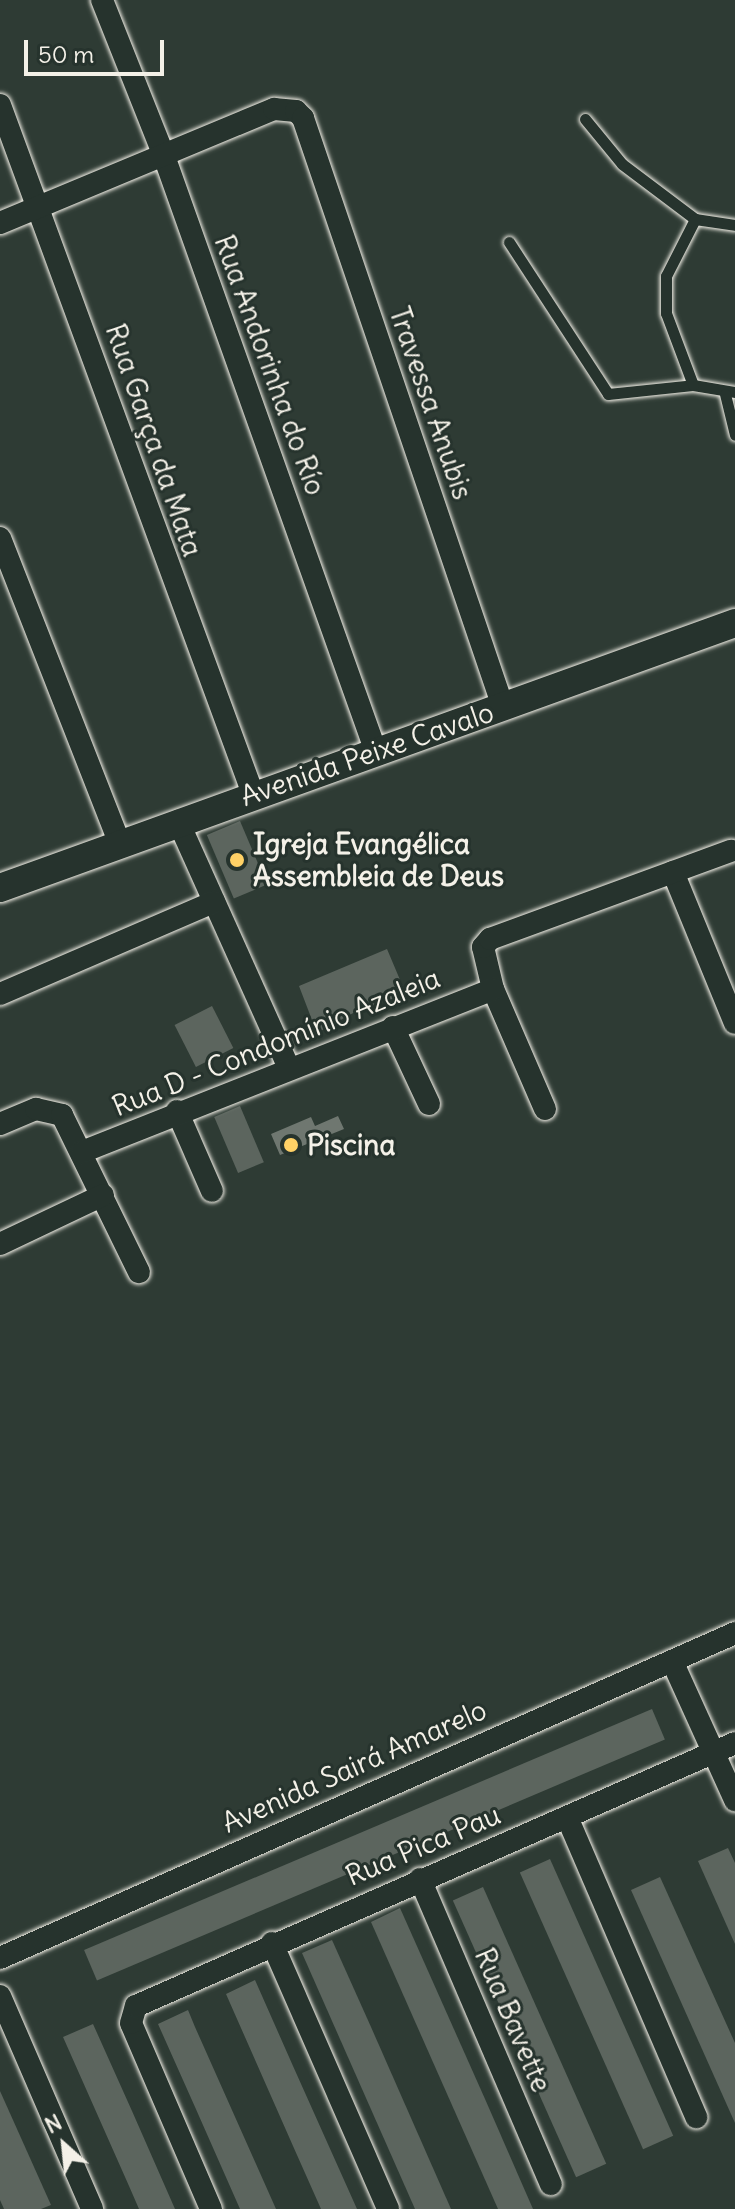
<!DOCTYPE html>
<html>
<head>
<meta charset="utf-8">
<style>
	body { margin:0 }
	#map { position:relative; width:735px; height:2209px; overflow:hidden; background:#2e3b34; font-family:Delius,sans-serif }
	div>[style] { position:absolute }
	.water>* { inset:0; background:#6f7770 }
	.building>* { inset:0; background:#5c655e; transform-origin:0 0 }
	.roads { filter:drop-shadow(0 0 2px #f4f1e8) drop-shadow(0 0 2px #f4f1e8) }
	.service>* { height:11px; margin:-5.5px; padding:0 5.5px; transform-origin:5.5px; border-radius:5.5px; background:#26332d }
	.minor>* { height:22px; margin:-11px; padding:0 11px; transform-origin:11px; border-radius:11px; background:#26332d }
	.tertiary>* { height:28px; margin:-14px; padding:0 14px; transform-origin:14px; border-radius:14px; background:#26332d }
	.dots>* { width:22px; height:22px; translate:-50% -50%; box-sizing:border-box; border:4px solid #26332d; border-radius:50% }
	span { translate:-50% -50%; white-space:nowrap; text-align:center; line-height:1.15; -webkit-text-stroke:6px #26332d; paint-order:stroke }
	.street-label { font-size:28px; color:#f4f1e8 }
	.poi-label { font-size:28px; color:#f4f1e8; font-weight:700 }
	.left { translate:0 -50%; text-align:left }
	.north { position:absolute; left:24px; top:2105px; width:80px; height:80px; -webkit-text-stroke:6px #26332d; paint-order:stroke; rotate:333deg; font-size:22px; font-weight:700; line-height:32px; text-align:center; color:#f4f1e8 }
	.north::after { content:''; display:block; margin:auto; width:28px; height:36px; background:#f4f1e8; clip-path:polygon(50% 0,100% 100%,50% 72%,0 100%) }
	.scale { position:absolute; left:24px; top:40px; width:140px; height:36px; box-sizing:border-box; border:4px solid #f4f1e8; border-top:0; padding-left:10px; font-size:24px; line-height:28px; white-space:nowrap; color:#f4f1e8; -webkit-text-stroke:6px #26332d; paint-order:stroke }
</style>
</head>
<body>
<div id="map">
	<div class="water">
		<i style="clip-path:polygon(338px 1116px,344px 1129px,280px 1155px,271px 1134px,311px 1117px,315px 1126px)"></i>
	</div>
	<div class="building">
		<i style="left:240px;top:821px;width:69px;height:36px;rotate:67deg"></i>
		<i style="clip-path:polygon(387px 949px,406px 994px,355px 1012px,317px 1033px,299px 986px)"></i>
		<i style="left:212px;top:1006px;width:47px;height:42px;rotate:63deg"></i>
		<i style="left:240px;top:1106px;width:61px;height:28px;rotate:67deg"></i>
		<i style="left:652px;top:1709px;width:33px;height:617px;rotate:67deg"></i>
		<i style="clip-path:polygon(728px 1848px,735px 1863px,735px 1944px,698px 1861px)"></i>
		<i style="left:550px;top:1859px;width:303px;height:33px;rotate:66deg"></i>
		<i style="clip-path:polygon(660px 1877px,735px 2043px,735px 2123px,631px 1890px)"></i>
		<i style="left:483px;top:1887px;width:303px;height:33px;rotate:66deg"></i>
		<i style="clip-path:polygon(400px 1908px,485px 2099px,533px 2209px,498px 2209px,436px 2069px,371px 1922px)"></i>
		<i style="clip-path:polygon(332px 1940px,371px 2027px,451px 2209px,415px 2209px,302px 1953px)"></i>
		<i style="clip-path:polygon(255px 1980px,293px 2066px,357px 2209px,321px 2209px,293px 2146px,226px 1994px)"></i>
		<i style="clip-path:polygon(188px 2010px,195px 2027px,276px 2209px,240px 2209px,195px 2107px,158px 2024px)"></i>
		<i style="clip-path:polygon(93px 2024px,132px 2111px,175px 2209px,139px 2209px,129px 2186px,63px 2037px)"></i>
		<i style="clip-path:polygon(0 2091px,51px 2205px,41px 2209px,4px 2209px,0 2200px)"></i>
	</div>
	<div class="roads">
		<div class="service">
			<i style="left:585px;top:119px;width:58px;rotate:50.6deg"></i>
			<i style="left:622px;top:164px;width:91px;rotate:37deg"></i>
			<i style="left:695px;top:219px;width:40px;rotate:8.5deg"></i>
			<i style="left:509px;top:242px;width:181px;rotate:56.9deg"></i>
			<i style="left:608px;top:394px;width:85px;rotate:-6deg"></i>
			<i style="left:693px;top:385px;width:43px;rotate:9.5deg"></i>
			<i style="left:693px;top:385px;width:77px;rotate:-110.6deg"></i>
			<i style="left:666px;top:313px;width:37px;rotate:-90deg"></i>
			<i style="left:666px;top:276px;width:64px;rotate:-63deg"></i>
			<i style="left:725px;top:394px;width:42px;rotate:76.3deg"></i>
		</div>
		<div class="minor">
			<i style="left:102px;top:0;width:168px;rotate:68.3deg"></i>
			<i style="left:164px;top:156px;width:633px;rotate:70.42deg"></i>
			<i style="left:0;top:105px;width:734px;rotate:69.84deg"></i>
			<i style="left:0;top:223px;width:297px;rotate:-22.6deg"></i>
			<i style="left:274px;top:109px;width:22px;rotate:5deg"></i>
			<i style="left:296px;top:111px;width:10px;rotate:45deg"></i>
			<i style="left:303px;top:118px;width:622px;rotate:71.24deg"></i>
			<i style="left:0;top:538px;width:326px;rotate:68.6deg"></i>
			<i style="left:178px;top:821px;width:269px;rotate:65.8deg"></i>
			<i style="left:673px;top:872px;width:163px;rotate:67.7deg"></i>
			<i style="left:0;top:994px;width:233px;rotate:-23.3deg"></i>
			<i style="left:393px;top:1027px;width:85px;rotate:64.9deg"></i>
			<i style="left:545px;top:1109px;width:131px;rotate:-113.4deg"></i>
			<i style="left:493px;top:989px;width:43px;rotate:-103.4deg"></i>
			<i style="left:483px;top:947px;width:11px;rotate:-49deg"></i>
			<i style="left:490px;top:939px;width:257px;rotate:-20.1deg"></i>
			<i style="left:177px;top:1111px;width:87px;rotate:66.4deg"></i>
			<i style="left:0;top:1124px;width:39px;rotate:-23deg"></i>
			<i style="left:36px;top:1109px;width:27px;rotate:13deg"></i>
			<i style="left:62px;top:1115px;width:175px;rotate:63.9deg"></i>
			<i style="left:82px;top:1152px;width:442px;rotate:-21.6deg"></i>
			<i style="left:0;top:1244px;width:114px;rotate:-25.4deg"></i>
			<i style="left:672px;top:1661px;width:153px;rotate:65.6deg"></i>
			<i style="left:567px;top:1817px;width:327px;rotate:66.7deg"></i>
			<i style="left:420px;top:1879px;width:332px;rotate:66.8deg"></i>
			<i style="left:272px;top:1943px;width:290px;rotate:66.4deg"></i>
			<i style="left:0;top:1958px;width:804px;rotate:-23.85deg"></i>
			<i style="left:0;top:1996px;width:232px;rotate:66.6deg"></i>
			<i style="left:211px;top:2209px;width:202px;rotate:-113.3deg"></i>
			<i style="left:131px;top:2023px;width:18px;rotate:-74deg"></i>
			<i style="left:136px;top:2006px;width:654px;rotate:-23.7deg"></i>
		</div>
		<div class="tertiary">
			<i style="left:0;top:888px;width:781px;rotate:-19.83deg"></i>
		</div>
	</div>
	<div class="dots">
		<i style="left:237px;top:860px;background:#ffd166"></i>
		<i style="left:291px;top:1145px;background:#ffd166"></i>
	</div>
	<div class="street-label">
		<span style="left:270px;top:365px;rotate:70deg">Rua Andorinha do Río</span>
		<span style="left:431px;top:403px;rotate:71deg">Travessa Anubis</span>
		<span style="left:154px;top:440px;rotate:71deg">Rua Garça da Mata</span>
		<span style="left:367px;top:754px;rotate:-19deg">Avenida Peixe Cavalo</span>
		<span style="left:276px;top:1042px;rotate:-22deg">Rua D - Condomínio Azaleia</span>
		<span style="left:354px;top:1766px;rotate:-24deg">Avenida Sairá Amarelo</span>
		<span style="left:423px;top:1845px;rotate:-23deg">Rua Pica Pau</span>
		<span style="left:513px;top:2020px;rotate:67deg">Rua Bavette</span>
	</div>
	<div class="poi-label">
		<span class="left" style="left:253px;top:860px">Igreja Evangélica<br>Assembleia de Deus</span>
		<span class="left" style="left:307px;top:1145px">Piscina</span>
	</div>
	<div class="north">N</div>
	<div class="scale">50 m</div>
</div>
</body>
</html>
